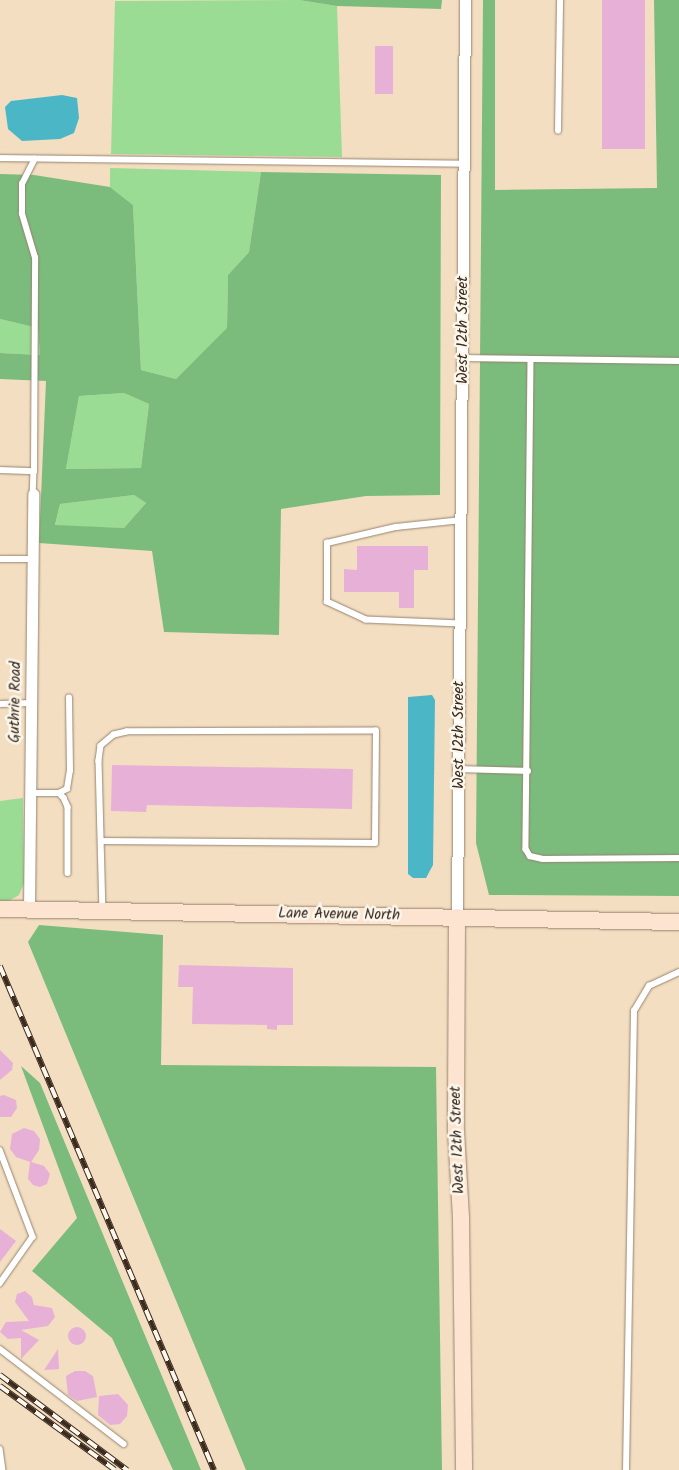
<!DOCTYPE html>
<html>
<head>
<meta charset="utf-8">
<style>
	body { margin:0 }
	#map { position:relative; width:679px; height:1470px; overflow:hidden; background:#f3dec1; font-family:Kalam,sans-serif }
	div>[style] { position:absolute }
	.green>* { inset:0; background:#9adc93 }
	.forest>* { inset:0; background:#7bbc7d }
	.water>* { inset:0; background:#4bb7c6 }
	.building>* { inset:0; background:#e7b0d6; transform-origin:0 0 }
	.round { border-radius:50% }
	.roads { filter:drop-shadow(0 0 1px #978470) drop-shadow(0 0 1px #978470) }
	.lane>* { height:5.5px; margin:-2.75px; padding:0 2.75px; transform-origin:2.75px; border-radius:2.75px; background:#fff }
	.street>* { height:11px; margin:-5.5px; padding:0 5.5px; transform-origin:5.5px; border-radius:5.5px; background:#fff }
	.secondary>* { height:16px; margin:-8px; padding:0 8px; transform-origin:8px; border-radius:8px; background:#fde4d1 }
	.rail>* { height:5.5px; margin-top:-2.75px; transform-origin:0; background:repeating-linear-gradient(90deg,#fbf7ec 0 11px,#3b2a1e 0 22px); box-sizing:border-box; border-block:1px solid #3b2a1e }
	span { translate:-50% -50%; white-space:nowrap; text-align:center; line-height:1.15; -webkit-text-stroke:5px #fbf7ec; paint-order:stroke }
	.street-label { font-size:15px; color:#3b2a1e }
</style>
</head>
<body>
<div id="map">
	<div class="green">
		<i style="clip-path:polygon(299px 0,337px 6px,342px 157px,111px 154px,115px 1px)"></i>
		<i style="clip-path:polygon(110px 168px,261px 172px,249px 252px,228px 275px,227px 329px,176px 379px,141px 370px,133px 205px,110px 187px)"></i>
		<i style="clip-path:polygon(0 319px,38px 328px,40px 355px,0 353px)"></i>
		<i style="clip-path:polygon(124px 393px,149px 404px,141px 468px,66px 469px,79px 396px)"></i>
		<i style="clip-path:polygon(134px 495px,146px 503px,124px 528px,55px 526px,60px 504px)"></i>
		<i style="clip-path:polygon(23px 798px,24px 883px,19px 895px,9px 901px,0 901px,0 801px)"></i>
	</div>
	<div class="forest">
		<i style="clip-path:polygon(299px 0,442px 0,441px 9px,337px 6px)"></i>
		<i style="clip-path:polygon(483px 0,495px 0,495px 190px,657px 188px,654px 0,679px 0,679px 896px,489px 895px,476px 843px)"></i>
		<i style="clip-path:polygon(evenodd,261px 172px,441px 175px,440px 495px,366px 496px,281px 509px,279px 635px,164px 632px,152px 551px,39px 543px,46px 381px,0 379px,0 353px,40px 355px,38px 328px,0 319px,0 174px,34px 175px,110px 187px,133px 205px,141px 370px,176px 379px,227px 328px,228px 275px,249px 252px,261px 172px,124px 393px,149px 404px,141px 468px,66px 469px,79px 396px,124px 393px,261px 172px,134px 495px,146px 503px,124px 528px,55px 525px,60px 504px,134px 495px)"></i>
		<i style="clip-path:polygon(39px 925px,163px 935px,161px 1065px,436px 1067px,442px 1470px,246px 1470px,28px 942px)"></i>
		<i style="clip-path:polygon(21px 1066px,40px 1083px,201px 1470px,173px 1470px,112px 1338px,32px 1271px,77px 1218px)"></i>
	</div>
	<div class="water">
		<i style="clip-path:polygon(62px 95px,77px 98px,79px 118px,74px 133px,60px 139px,22px 141px,8px 129px,5px 107px,11px 101px)"></i>
		<i style="clip-path:polygon(432px 695px,435px 700px,433px 865px,426px 878px,413px 878px,408px 874px,408px 697px)"></i>
	</div>
	<div class="building">
		<i style="left:602px;top:0;width:43px;height:149px"></i>
		<i style="left:375px;top:46px;width:18px;height:48px"></i>
		<i style="clip-path:polygon(357px 546px,428px 546px,428px 570px,414px 570px,414px 608px,399px 608px,399px 592px,344px 592px,344px 569px,357px 570px)"></i>
		<i style="clip-path:polygon(112px 765px,353px 769px,352px 809px,147px 805px,146px 812px,111px 811px)"></i>
		<i style="clip-path:polygon(179px 965px,293px 968px,293px 1025px,277px 1025px,277px 1030px,267px 1029px,267px 1025px,192px 1024px,193px 987px,178px 987px)"></i>
		<i style="clip-path:polygon(0 1050px,13px 1063px,12px 1070px,0 1080px)"></i>
		<i style="clip-path:polygon(4px 1095px,16px 1100px,17px 1108px,11px 1117px,0 1117px,0 1096px)"></i>
		<i style="clip-path:polygon(24px 1128px,34px 1131px,40px 1139px,39px 1150px,31px 1162px,44px 1166px,50px 1174px,47px 1184px,40px 1187px,33px 1185px,28px 1179px,30px 1162px,16px 1157px,10px 1149px,12px 1134px)"></i>
		<i style="clip-path:polygon(0 1229px,16px 1241px,0 1262px)"></i>
		<i style="clip-path:polygon(25px 1291px,32px 1297px,34px 1305px,52px 1308px,55px 1317px,48px 1326px,21px 1330px,39px 1340px,21px 1359px,21px 1338px,8px 1339px,0 1332px,6px 1322px,29px 1321px,15px 1302px,17px 1294px)"></i>
		<i class="round" style="left:68px;top:1327px;width:18px;height:18px"></i>
		<i style="clip-path:polygon(58px 1349px,59px 1369px,44px 1370px)"></i>
		<i style="clip-path:polygon(75px 1371px,85px 1371px,93px 1376px,97px 1397px,77px 1401px,68px 1395px,66px 1376px)"></i>
		<i style="clip-path:polygon(118px 1394px,128px 1405px,127px 1416px,120px 1424px,110px 1425px,98px 1415px,99px 1396px)"></i>
	</div>
	<div class="roads">
		<div class="lane">
			<i style="left:558px;top:131px;width:131px;rotate:-89.1deg"></i>
			<i style="left:0;top:158px;width:465px;rotate:0.7deg"></i>
			<i style="left:464px;top:358px;width:215px;rotate:0.8deg"></i>
			<i style="left:531px;top:360px;width:489px;rotate:90.6deg"></i>
			<i style="left:526px;top:849px;width:8px;rotate:60deg"></i>
			<i style="left:530px;top:856px;width:13px;rotate:13deg"></i>
			<i style="left:543px;top:859px;width:136px;rotate:-0.4deg"></i>
			<i style="left:0;top:470px;width:34px;rotate:2deg"></i>
			<i style="left:34px;top:471px;width:23px;rotate:92deg"></i>
			<i style="left:34px;top:471px;width:213px;rotate:-89.7deg"></i>
			<i style="left:35px;top:258px;width:46px;rotate:-106.5deg"></i>
			<i style="left:22px;top:214px;width:30px;rotate:-90deg"></i>
			<i style="left:22px;top:184px;width:28px;rotate:-63deg"></i>
			<i style="left:0;top:559px;width:33px"></i>
			<i style="left:461px;top:624px;width:95px;rotate:-177.6deg"></i>
			<i style="left:366px;top:620px;width:43px;rotate:-155.2deg"></i>
			<i style="left:327px;top:602px;width:59px;rotate:-90deg"></i>
			<i style="left:327px;top:543px;width:71px;rotate:-13.1deg"></i>
			<i style="left:396px;top:527px;width:66px;rotate:-6.1deg"></i>
			<i style="left:0;top:704px;width:31px;rotate:-2deg"></i>
			<i style="left:460px;top:769px;width:68px;rotate:1.7deg"></i>
			<i style="left:30px;top:793px;width:29px"></i>
			<i style="left:59px;top:793px;width:7px;rotate:45deg"></i>
			<i style="left:64px;top:798px;width:10px;rotate:66deg"></i>
			<i style="left:68px;top:807px;width:66px;rotate:90deg"></i>
			<i style="left:59px;top:793px;width:9px;rotate:-27deg"></i>
			<i style="left:67px;top:789px;width:18px;rotate:-81deg"></i>
			<i style="left:70px;top:771px;width:73px;rotate:-90.8deg"></i>
			<i style="left:103px;top:841px;width:272px;rotate:0.4deg"></i>
			<i style="left:375px;top:843px;width:112px;rotate:-89.5deg"></i>
			<i style="left:376px;top:731px;width:249px;rotate:179.8deg"></i>
			<i style="left:127px;top:732px;width:13px;rotate:167deg"></i>
			<i style="left:114px;top:735px;width:17px;rotate:140deg"></i>
			<i style="left:101px;top:746px;width:15px;rotate:98deg"></i>
			<i style="left:99px;top:761px;width:148px;rotate:88.5deg"></i>
			<i style="left:0;top:1150px;width:93px;rotate:69.2deg"></i>
			<i style="left:33px;top:1237px;width:57px;rotate:125.1deg"></i>
			<i style="left:0;top:1349px;width:156px;rotate:37.5deg"></i>
			<i style="left:0;top:1449px;width:21px;rotate:82deg"></i>
			<i style="left:626px;top:1470px;width:459px;rotate:-89deg"></i>
			<i style="left:634px;top:1011px;width:29px;rotate:-59deg"></i>
			<i style="left:649px;top:986px;width:33px;rotate:-25deg"></i>
		</div>
		<div class="street">
			<i style="left:29px;top:909px;width:415px;rotate:-89.4deg"></i>
			<i style="left:457px;top:917px;width:917px;rotate:-89.5deg"></i>
		</div>
		<div class="secondary">
			<i style="left:0;top:909px;width:679px;rotate:1.1deg"></i>
			<i style="left:457px;top:917px;width:214px;rotate:90.3deg"></i>
			<i style="left:456px;top:1131px;width:88px;rotate:86.7deg"></i>
			<i style="left:461px;top:1219px;width:251px;rotate:89.3deg"></i>
		</div>
	</div>
	<div class="rail">
		<i style="left:0;top:966px;width:548px;rotate:66.99deg"></i>
		<i style="left:0;top:1375px;width:159px;rotate:36.8deg"></i>
		<i style="left:0;top:1386px;width:142px;rotate:36.1deg"></i>
	</div>
	<div class="street-label">
		<span style="left:464px;top:330px;rotate:-90deg">West 12th Street</span>
		<span style="left:16px;top:702px;rotate:-89deg">Guthrie Road</span>
		<span style="left:460px;top:735px;rotate:-90deg">West 12th Street</span>
		<span style="left:339px;top:915px;rotate:1deg">Lane Avenue North</span>
		<span style="left:458px;top:1140px;rotate:-92deg">West 12th Street</span>
	</div>
</div>
</body>
</html>
